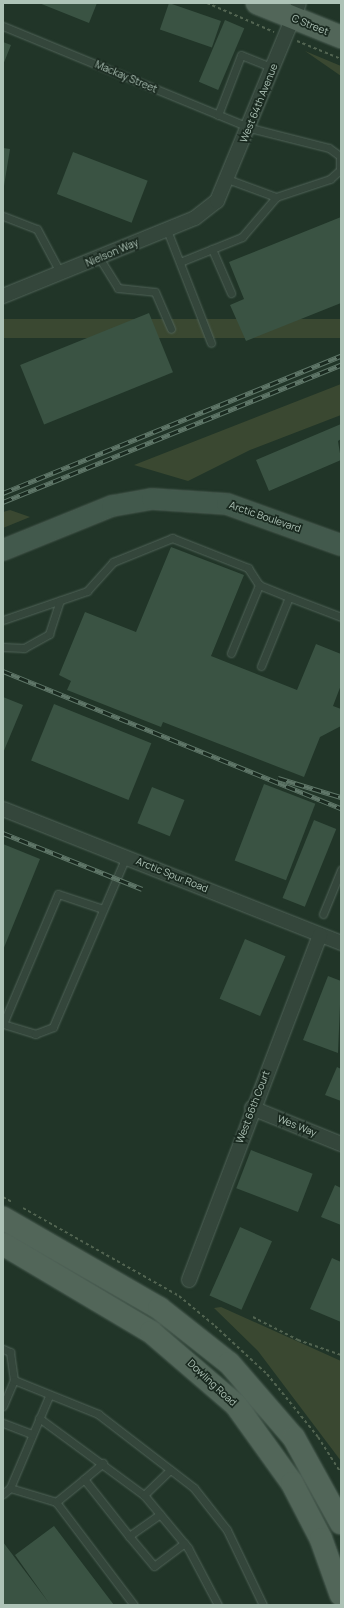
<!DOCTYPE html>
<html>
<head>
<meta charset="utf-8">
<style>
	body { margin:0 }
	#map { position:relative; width:344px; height:1608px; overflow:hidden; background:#213528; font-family:Manrope,sans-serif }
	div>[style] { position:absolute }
	.green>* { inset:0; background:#3a4831; transform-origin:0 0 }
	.building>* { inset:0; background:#3a5343; transform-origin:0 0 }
	.path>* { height:2px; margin-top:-1px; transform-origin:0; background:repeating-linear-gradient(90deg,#526451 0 3px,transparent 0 6px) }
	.roads { filter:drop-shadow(0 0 1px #516459) drop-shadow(0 0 1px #516459) }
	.service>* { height:7px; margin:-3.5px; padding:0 3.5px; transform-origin:3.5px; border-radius:3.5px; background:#34463b }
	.minor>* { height:14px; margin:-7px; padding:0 7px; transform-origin:7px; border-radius:7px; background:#34463b }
	.secondary>* { height:20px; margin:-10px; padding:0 10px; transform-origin:10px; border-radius:10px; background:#42594c }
	.primary>* { height:22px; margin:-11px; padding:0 11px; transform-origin:11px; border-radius:11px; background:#526659 }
	.rail>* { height:4.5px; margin-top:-2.25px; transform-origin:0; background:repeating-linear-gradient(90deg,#1a2a20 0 9px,#5f7668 0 18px); box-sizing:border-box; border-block:1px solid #5f7668 }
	span { translate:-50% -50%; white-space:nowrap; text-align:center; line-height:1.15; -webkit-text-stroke:3.5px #1a2a20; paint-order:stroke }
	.street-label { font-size:10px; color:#aec3b7 }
	.frame { position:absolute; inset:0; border:4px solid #aec3b7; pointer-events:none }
</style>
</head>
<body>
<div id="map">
	<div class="green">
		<i style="clip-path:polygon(305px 51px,341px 66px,341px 76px)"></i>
		<i style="left:341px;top:319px;width:19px;height:365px;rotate:90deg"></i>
		<i style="clip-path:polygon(341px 384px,341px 415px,250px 450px,188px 481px,134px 465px)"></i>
		<i style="clip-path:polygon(10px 510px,30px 517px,3px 528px,3px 512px)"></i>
		<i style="clip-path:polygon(221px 1307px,341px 1361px,341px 1461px,258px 1351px,214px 1308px)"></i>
	</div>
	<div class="building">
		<i style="clip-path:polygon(39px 3px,97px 3px,89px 23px)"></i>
		<i style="left:169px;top:3px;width:55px;height:28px;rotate:19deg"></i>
		<i style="left:225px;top:20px;width:21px;height:67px;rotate:23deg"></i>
		<i style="clip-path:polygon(3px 42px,11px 45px,3px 65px)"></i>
		<i style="clip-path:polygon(3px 148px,10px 149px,4px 186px,3px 186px)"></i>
		<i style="left:73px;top:152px;width:80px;height:45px;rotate:21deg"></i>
		<i style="clip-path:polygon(341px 217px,341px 303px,246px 341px,230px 305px,244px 299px,229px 262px)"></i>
		<i style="left:149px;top:313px;width:64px;height:139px;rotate:68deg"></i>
		<i style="clip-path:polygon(341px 424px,341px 439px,338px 441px,341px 460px,269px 491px,256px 460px)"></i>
		<i style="clip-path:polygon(171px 547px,244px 575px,211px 656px,297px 690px,316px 644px,341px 654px,341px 685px,333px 706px,341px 709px,341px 726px,320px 737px,304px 777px,163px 722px,161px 727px,67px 690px,71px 681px,59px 675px,85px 612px,136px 632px)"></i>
		<i style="clip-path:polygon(3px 697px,23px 705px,3px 753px)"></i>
		<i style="left:54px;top:704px;width:105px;height:61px;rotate:22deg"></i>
		<i style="left:264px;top:784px;width:55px;height:82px;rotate:21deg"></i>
		<i style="left:152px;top:787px;width:35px;height:39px;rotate:22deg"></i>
		<i style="left:314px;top:820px;width:24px;height:84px;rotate:22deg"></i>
		<i style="clip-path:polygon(3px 844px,40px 859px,3px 950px)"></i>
		<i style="left:245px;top:939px;width:44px;height:65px;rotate:23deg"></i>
		<i style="clip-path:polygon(328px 976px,341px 981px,338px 1053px,303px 1040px)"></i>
		<i style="clip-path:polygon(337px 1067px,341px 1069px,341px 1101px,325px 1095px)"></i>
		<i style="left:251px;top:1150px;width:66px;height:41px;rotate:21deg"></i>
		<i style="clip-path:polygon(335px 1185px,341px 1188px,341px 1225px,321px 1217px)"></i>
		<i style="left:240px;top:1227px;width:35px;height:75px;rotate:24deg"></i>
		<i style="clip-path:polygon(332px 1258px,341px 1262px,341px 1322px,310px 1309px)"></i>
		<i style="clip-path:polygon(54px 1526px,114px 1605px,3px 1605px,3px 1542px,49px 1603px,15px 1555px)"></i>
	</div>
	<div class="path">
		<i style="left:207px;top:3px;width:73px;rotate:23.4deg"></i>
		<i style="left:297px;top:41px;width:48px;rotate:22.2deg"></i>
		<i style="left:3px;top:1197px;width:10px;rotate:29deg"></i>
		<i style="left:23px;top:1208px;width:179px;rotate:29.4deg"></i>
		<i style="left:179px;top:1296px;width:47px;rotate:39.8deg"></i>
		<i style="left:215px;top:1326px;width:71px;rotate:42.7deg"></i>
		<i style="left:267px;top:1374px;width:81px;rotate:51deg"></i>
		<i style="left:318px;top:1437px;width:43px;rotate:57.4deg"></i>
		<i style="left:253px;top:1317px;width:51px;rotate:27.1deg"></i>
		<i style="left:298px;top:1340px;width:46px;rotate:19.2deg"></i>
	</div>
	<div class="roads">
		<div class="service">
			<i style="left:3px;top:26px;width:267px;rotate:22.4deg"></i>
			<i style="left:250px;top:128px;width:81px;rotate:14.2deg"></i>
			<i style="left:329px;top:148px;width:14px;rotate:36deg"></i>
			<i style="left:340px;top:156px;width:14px;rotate:90deg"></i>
			<i style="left:340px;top:170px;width:13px;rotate:138deg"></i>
			<i style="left:330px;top:179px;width:57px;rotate:161.6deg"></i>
			<i style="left:218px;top:115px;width:64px;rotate:-69deg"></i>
			<i style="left:241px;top:55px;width:35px;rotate:22deg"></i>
			<i style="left:3px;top:216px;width:36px;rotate:21deg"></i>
			<i style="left:37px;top:229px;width:51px;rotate:61.9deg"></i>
			<i style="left:167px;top:230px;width:121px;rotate:68.7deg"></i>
			<i style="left:212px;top:249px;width:48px;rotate:66.6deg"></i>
			<i style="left:100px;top:259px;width:34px;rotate:58deg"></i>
			<i style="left:118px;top:288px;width:37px;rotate:6deg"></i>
			<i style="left:155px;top:292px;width:40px;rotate:66.6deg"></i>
			<i style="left:180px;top:262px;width:67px;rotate:-22deg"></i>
			<i style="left:242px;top:237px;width:52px;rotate:-49.6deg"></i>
			<i style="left:276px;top:197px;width:52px;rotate:-159.8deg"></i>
			<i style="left:3px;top:620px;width:89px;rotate:-19deg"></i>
			<i style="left:87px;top:591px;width:39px;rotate:-48deg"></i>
			<i style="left:113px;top:562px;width:64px;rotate:-22.1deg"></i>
			<i style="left:172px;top:538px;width:82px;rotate:21.5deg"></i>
			<i style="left:248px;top:568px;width:20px;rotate:57deg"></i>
			<i style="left:3px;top:647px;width:21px;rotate:3deg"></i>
			<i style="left:24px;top:648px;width:29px;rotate:-29deg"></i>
			<i style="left:49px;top:634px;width:35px;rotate:-72deg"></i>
			<i style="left:231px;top:653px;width:74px;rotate:-67.6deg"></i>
			<i style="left:259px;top:585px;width:32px;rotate:22deg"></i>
			<i style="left:261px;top:666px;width:74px;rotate:-67.9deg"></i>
			<i style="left:289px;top:597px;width:56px;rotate:21deg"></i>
			<i style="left:323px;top:914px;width:48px;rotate:-67.8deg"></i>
			<i style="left:3px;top:1024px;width:34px;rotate:17deg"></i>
			<i style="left:35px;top:1034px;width:19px;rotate:-21deg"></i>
			<i style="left:53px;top:1027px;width:185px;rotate:-66.8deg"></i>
			<i style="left:3px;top:1024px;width:141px;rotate:-67.1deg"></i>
			<i style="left:58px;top:894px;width:47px;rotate:18.4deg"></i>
			<i style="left:3px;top:1349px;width:8px;rotate:23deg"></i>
			<i style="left:10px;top:1352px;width:28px;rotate:82deg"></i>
			<i style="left:49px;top:1396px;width:100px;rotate:113deg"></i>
			<i style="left:10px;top:1488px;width:48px;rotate:16.9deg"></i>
			<i style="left:56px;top:1502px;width:36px;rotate:-39deg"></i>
			<i style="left:3px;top:1406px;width:28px;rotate:-67deg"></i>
			<i style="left:14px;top:1380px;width:91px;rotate:22deg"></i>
			<i style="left:98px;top:1414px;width:121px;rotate:37.6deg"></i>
			<i style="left:194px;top:1488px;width:53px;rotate:51.8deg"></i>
			<i style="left:227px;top:1530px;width:83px;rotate:64.4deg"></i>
			<i style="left:39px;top:1418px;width:130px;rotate:36.3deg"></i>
			<i style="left:144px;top:1495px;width:69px;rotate:50.3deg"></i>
			<i style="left:188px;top:1548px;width:64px;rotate:62.2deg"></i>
			<i style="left:3px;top:1423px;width:31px;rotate:21deg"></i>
			<i style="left:103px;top:1463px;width:25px;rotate:140deg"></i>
			<i style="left:84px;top:1479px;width:73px;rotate:51.7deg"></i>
			<i style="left:129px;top:1536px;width:38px;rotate:-35deg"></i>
			<i style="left:3px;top:1494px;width:9px;rotate:-41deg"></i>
			<i style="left:144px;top:1495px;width:36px;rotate:-44deg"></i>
			<i style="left:56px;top:1502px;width:129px;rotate:52.9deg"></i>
			<i style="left:129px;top:1536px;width:39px;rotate:50deg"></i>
			<i style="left:154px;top:1566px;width:38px;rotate:-37deg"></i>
		</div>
		<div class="minor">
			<i style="left:3px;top:296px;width:207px;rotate:-22.1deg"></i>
			<i style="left:195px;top:218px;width:28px;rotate:-38deg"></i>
			<i style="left:217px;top:201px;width:214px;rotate:-67.5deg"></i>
			<i style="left:3px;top:809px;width:364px;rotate:21.6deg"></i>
			<i style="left:252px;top:1108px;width:96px;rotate:22deg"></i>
			<i style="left:189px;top:1280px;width:369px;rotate:-69.2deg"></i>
		</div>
		<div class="secondary">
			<i style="left:3px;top:550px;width:118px;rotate:-22deg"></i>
			<i style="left:112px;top:506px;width:41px;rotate:-9.9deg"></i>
			<i style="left:152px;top:499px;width:75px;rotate:3.8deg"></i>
			<i style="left:227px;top:504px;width:121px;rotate:19.8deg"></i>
		</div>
		<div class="primary">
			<i style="left:257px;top:3px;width:91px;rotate:22deg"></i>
			<i style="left:3px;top:1218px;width:180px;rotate:30deg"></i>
			<i style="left:159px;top:1308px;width:89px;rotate:38.2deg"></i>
			<i style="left:229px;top:1363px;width:99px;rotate:49.1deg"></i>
			<i style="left:294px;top:1438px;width:97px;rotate:61.1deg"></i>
			<i style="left:3px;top:1244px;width:172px;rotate:30.7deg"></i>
			<i style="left:151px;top:1332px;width:112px;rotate:40.7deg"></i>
			<i style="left:236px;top:1405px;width:96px;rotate:54.3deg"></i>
			<i style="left:292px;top:1483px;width:63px;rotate:62.6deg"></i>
			<i style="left:321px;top:1539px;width:59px;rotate:70.3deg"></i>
		</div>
	</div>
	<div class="rail">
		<i style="left:3px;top:493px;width:365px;rotate:-22.1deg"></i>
		<i style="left:3px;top:502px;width:365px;rotate:-22.1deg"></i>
		<i style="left:3px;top:671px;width:365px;rotate:22.1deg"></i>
		<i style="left:278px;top:778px;width:66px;rotate:16.8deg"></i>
		<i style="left:3px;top:833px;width:150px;rotate:21.9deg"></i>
	</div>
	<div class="street-label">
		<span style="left:310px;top:25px;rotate:22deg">C Street</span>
		<span style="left:126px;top:77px;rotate:23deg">Mackay Street</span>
		<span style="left:259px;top:103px;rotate:-68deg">West 64th Avenue</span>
		<span style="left:112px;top:253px;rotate:-23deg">Nielson Way</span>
		<span style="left:265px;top:517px;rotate:19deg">Arctic Boulevard</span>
		<span style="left:172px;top:875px;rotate:22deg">Arctic Spur Road</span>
		<span style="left:253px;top:1107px;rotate:-69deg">West 66th Court</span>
		<span style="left:297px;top:1126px;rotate:22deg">Wes Way</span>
		<span style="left:212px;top:1383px;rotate:43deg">Dowling Road</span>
	</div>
	<div class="frame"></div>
</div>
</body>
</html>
